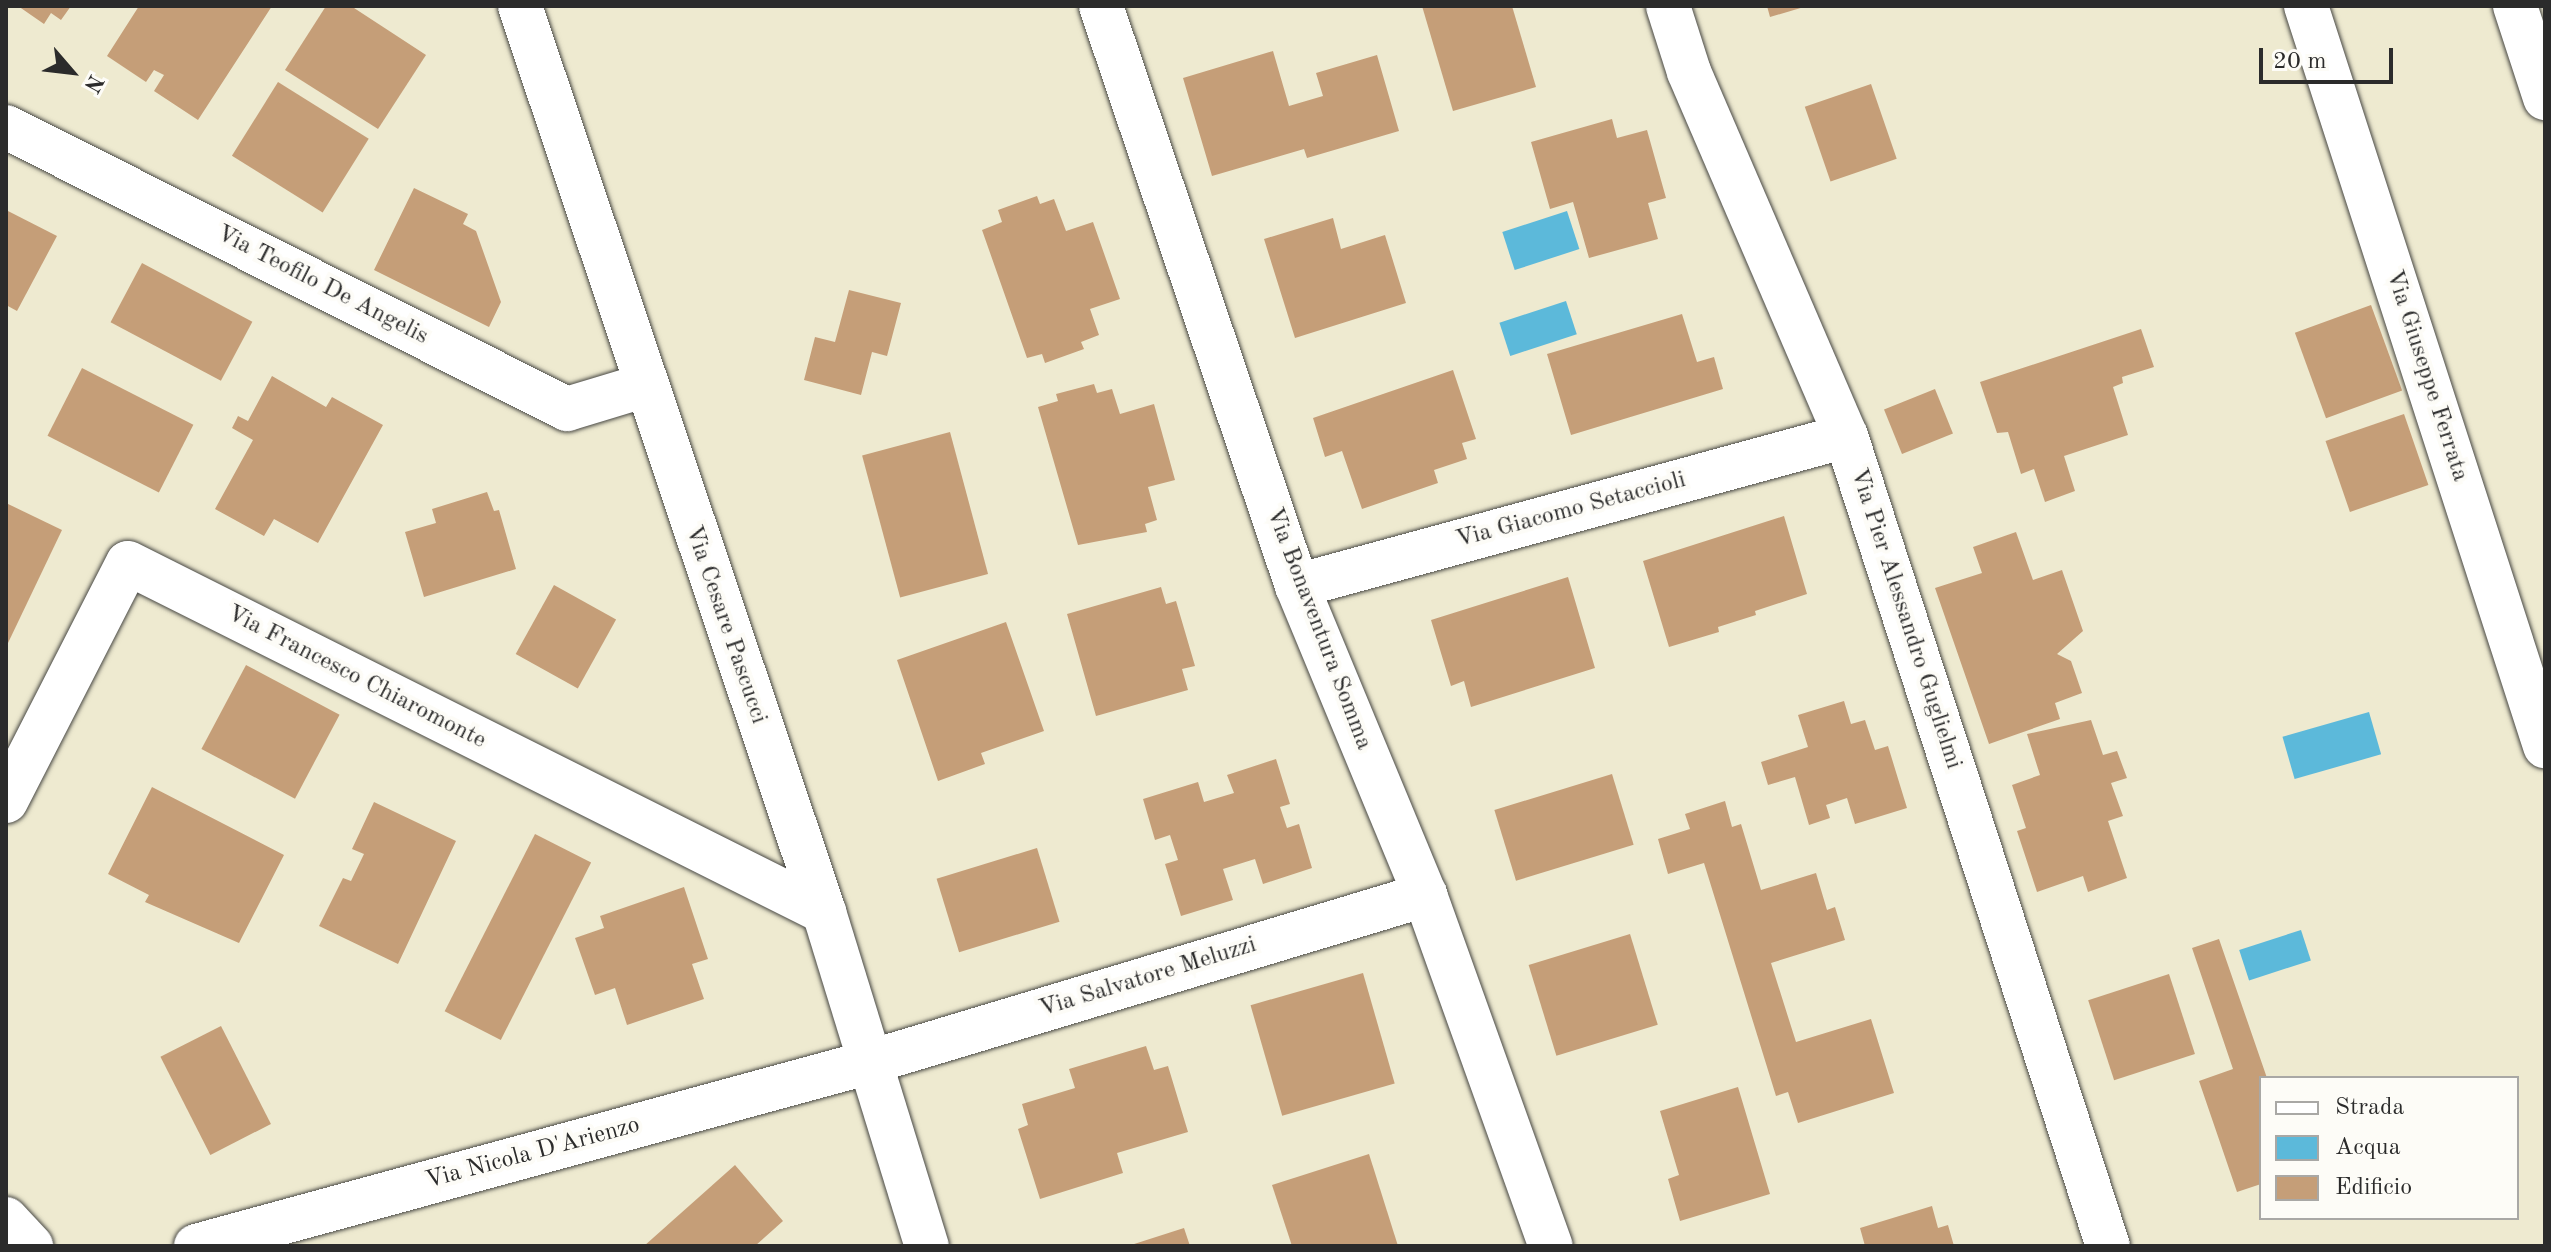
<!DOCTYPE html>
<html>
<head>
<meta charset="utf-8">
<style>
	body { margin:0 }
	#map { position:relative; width:2551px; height:1252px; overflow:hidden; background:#eeead0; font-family:"Old Standard TT",serif }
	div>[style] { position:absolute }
	.water>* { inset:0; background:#5cb9da; transform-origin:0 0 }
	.building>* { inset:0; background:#c59e78; transform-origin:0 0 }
	.roads { filter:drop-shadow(0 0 2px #484844) drop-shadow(0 0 2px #484844) }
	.minor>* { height:44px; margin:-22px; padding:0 22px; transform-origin:22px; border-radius:22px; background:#fff }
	span { translate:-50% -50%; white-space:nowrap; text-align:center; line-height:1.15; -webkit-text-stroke:8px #fdfcf7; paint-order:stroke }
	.street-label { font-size:24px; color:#2b2b2b }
	.frame { position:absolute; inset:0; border:8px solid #2b2b2b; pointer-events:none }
	.legend { position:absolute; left:2259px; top:1076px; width:260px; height:144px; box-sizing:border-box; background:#fdfcf7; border:2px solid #a9a8a5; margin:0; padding:10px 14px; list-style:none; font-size:24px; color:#2b2b2b }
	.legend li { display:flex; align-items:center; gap:16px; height:40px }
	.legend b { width:40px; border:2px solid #a9a8a5 }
	.north { position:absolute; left:32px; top:32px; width:80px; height:80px; -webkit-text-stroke:6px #fdfcf7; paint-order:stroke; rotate:118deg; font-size:22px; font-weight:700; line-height:32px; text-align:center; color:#2b2b2b }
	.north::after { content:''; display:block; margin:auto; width:28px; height:36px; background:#2b2b2b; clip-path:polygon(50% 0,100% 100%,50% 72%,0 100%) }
	.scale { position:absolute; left:2259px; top:48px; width:134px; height:36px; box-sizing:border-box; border:4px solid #2b2b2b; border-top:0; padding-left:10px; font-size:24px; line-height:28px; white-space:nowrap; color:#2b2b2b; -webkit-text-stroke:6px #fdfcf7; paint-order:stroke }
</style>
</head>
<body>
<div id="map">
	<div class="water">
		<i style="left:1567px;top:211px;width:40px;height:68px;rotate:72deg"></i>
		<i style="left:1566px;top:301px;width:35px;height:70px;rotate:72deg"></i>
		<i style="left:2369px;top:712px;width:44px;height:90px;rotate:74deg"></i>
		<i style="left:2301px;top:930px;width:32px;height:65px;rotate:72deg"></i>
	</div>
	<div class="building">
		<i style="clip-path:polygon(18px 6px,71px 6px,61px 20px,51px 13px,44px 24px)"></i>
		<i style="clip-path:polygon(139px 6px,272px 6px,198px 120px,154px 91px,164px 75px,154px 70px,146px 82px,107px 56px)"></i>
		<i style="clip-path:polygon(326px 6px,351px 6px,426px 55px,378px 129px,285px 70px)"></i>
		<i style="clip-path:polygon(1422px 6px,1512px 6px,1536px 87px,1453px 111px)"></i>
		<i style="clip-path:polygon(1767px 6px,1803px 6px,1804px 7px,1770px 17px)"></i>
		<i style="clip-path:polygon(1273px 51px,1289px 106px,1323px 96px,1316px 73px,1377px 55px,1399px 131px,1307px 158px,1304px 149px,1212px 176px,1183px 78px)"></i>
		<i style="left:278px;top:82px;width:107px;height:87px;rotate:32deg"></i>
		<i style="left:1871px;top:84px;width:79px;height:70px;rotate:71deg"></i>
		<i style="clip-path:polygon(1612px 119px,1617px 138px,1647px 130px,1666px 198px,1648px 203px,1658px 239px,1589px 258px,1573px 202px,1550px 209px,1531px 142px)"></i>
		<i style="clip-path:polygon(414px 188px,468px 214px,463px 224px,476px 231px,501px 302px,489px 327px,374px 270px)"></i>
		<i style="clip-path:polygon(1037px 196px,1040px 204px,1054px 199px,1066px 231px,1093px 222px,1120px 299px,1090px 309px,1099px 335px,1081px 342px,1084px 349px,1045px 363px,1042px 354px,1027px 358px,982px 230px,1002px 222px,998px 210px)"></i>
		<i style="clip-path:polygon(6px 210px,57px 236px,17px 311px,6px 305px)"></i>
		<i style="clip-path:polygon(1333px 218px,1341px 249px,1385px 235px,1406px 303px,1295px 338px,1264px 239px)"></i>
		<i style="left:142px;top:263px;width:125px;height:67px;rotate:28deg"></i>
		<i style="clip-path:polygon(849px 290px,901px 303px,887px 356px,872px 352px,861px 395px,804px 380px,815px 337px,835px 342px)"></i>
		<i style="left:2371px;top:305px;width:91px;height:81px;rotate:70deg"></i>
		<i style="clip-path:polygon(1682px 314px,1697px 362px,1714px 357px,1723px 389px,1571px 435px,1547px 354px)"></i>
		<i style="clip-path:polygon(2141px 329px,2154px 367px,2122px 377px,2123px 383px,2113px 387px,2128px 435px,2064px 456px,2075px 491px,2045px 502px,2034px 469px,2021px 474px,2008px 432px,1997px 433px,1980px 382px)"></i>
		<i style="left:82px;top:368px;width:125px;height:76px;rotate:27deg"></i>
		<i style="clip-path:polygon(1453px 370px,1476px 439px,1462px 443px,1467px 459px,1434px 470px,1438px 483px,1362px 509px,1342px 451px,1325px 457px,1313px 418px)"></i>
		<i style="clip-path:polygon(272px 376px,326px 407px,332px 397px,383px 425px,318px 543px,274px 519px,264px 536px,215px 509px,253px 440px,232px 428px,238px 416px,248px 421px)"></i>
		<i style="clip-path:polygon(1094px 384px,1097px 393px,1112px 389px,1120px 414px,1154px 404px,1175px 480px,1148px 487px,1157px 520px,1145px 524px,1147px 532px,1078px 545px,1038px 407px,1058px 401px,1056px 394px)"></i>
		<i style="left:1935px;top:389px;width:48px;height:55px;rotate:68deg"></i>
		<i style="left:2404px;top:414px;width:75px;height:83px;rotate:71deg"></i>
		<i style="left:950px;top:432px;width:147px;height:91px;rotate:75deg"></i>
		<i style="clip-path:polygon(487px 492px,494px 511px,499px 510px,516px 569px,424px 597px,405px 532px,436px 523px,432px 509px)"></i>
		<i style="clip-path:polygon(6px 503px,62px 530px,8px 643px,6px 641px)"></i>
		<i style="clip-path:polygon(1784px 516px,1807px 594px,1755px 611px,1756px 615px,1718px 627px,1719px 632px,1669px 647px,1643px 561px)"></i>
		<i style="clip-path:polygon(2016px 532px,2033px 580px,2062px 570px,2083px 631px,2057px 654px,2071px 661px,2082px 693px,2055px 703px,2060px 719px,1989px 744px,1935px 588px,1982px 573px,1973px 547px)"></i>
		<i style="clip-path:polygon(1568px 577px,1595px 668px,1471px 707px,1464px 681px,1451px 686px,1431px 620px)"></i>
		<i style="left:554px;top:585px;width:71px;height:79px;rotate:29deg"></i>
		<i style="clip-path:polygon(1161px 587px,1166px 604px,1176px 601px,1195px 666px,1182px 669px,1188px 690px,1096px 716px,1067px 614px)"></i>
		<i style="clip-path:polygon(1006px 622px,1044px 731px,981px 753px,985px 764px,938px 781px,897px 660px)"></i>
		<i style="left:246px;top:665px;width:106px;height:95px;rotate:28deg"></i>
		<i style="clip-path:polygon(1844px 701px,1851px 724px,1865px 720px,1875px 750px,1888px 746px,1907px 808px,1855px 824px,1847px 798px,1826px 805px,1830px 818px,1809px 825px,1795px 777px,1768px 785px,1761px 762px,1808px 747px,1798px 715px)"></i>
		<i style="clip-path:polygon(2091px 720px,2103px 755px,2117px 751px,2127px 778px,2111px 783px,2123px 816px,2108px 821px,2127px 878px,2088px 892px,2083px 876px,2037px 892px,2017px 831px,2026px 828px,2012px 785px,2040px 775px,2027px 734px)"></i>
		<i style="clip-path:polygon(1276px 759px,1290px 804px,1280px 807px,1287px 828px,1299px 824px,1312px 868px,1263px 884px,1255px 859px,1223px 869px,1233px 900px,1181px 916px,1165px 864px,1178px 860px,1170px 835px,1155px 840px,1143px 799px,1198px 782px,1204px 802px,1234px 793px,1227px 775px)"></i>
		<i style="left:1612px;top:774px;width:74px;height:123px;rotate:73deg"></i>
		<i style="clip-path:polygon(152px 787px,284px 855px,239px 943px,145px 902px,149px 895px,108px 874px)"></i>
		<i style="clip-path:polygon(1725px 801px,1732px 827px,1741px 824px,1761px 890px,1816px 873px,1827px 910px,1835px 907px,1845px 940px,1771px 963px,1796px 1042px,1871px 1019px,1894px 1093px,1798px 1123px,1788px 1092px,1776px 1096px,1704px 863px,1668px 874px,1658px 839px,1690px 829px,1685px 814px)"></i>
		<i style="clip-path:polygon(374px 802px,456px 841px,398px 964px,319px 926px,343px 878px,351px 881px,364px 854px,352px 849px)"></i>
		<i style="left:535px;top:834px;width:63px;height:199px;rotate:27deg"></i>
		<i style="left:1037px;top:848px;width:77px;height:105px;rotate:73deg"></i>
		<i style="clip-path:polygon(684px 887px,708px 959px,692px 964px,704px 999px,627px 1025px,615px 988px,595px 995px,575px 938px,604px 928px,600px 916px)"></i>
		<i style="left:1630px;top:934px;width:95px;height:106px;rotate:73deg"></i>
		<i style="clip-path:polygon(2219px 939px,2267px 1078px,2261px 1078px,2261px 1184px,2237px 1192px,2199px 1081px,2233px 1069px,2192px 948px)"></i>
		<i style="left:1363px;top:973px;width:115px;height:117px;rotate:74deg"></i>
		<i style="left:2169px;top:974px;width:84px;height:85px;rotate:72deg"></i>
		<i style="left:221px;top:1026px;width:110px;height:68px;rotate:63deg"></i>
		<i style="clip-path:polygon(1146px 1046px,1154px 1070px,1168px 1066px,1188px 1132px,1117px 1153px,1123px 1173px,1040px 1199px,1018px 1129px,1028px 1125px,1022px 1104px,1075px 1088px,1069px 1069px)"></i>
		<i style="clip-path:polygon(1738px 1087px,1770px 1194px,1680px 1221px,1668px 1179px,1679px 1175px,1660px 1111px)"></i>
		<i style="clip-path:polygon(1369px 1154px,1398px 1246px,1292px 1246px,1272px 1185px)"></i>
		<i style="clip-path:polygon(735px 1165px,783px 1221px,755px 1246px,644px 1246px)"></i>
		<i style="clip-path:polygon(1932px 1206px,1938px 1228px,1948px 1225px,1954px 1246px,1865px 1246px,1860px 1228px)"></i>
		<i style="clip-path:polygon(1184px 1228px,1190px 1246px,1132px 1246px,1131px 1245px)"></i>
	</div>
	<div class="roads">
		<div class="minor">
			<i style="left:520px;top:6px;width:956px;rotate:71.45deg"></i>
			<i style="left:824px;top:912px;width:350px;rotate:72.9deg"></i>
			<i style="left:1101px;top:6px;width:612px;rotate:71.33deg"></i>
			<i style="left:1297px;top:586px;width:334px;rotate:67.5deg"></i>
			<i style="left:1425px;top:895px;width:373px;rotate:70.3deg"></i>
			<i style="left:1668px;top:6px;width:69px;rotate:72.3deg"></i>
			<i style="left:1689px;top:72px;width:396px;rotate:66.7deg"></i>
			<i style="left:1846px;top:436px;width:851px;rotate:72.08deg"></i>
			<i style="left:2306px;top:6px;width:778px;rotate:72.1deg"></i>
			<i style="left:2515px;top:6px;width:97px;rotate:71.9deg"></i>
			<i style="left:6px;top:127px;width:628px;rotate:26.69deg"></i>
			<i style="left:567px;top:409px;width:79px;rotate:-16.8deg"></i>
			<i style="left:1297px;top:586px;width:569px;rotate:-15.28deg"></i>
			<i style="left:6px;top:801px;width:267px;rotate:-62.9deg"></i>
			<i style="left:128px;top:563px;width:779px;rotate:26.63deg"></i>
			<i style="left:6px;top:1219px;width:37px;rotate:47deg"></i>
			<i style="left:196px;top:1246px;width:699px;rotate:-15.27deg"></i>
			<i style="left:870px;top:1062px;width:580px;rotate:-16.75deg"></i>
		</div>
	</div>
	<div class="street-label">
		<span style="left:322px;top:286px;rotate:27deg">Via Teofilo De Angelis</span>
		<span style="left:2426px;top:376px;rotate:72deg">Via Giuseppe Ferrata</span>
		<span style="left:1571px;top:511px;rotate:-15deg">Via Giacomo Setaccioli</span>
		<span style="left:1905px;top:619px;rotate:72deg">Via Pier Alessandro Guglielmi</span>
		<span style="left:725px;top:625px;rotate:71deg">Via Cesare Pascucci</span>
		<span style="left:1318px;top:629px;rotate:69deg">Via Bonaventura Somma</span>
		<span style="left:356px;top:678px;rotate:27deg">Via Francesco Chiaromonte</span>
		<span style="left:1148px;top:978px;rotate:-17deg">Via Salvatore Meluzzi</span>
		<span style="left:533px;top:1154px;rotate:-15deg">Via Nicola D'Arienzo</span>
	</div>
	<div class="frame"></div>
	<ul class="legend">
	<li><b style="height:10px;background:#fff"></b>Strada</li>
	<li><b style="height:22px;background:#5cb9da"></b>Acqua</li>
	<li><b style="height:22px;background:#c59e78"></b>Edificio</li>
	</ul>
	<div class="north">N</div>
	<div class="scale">20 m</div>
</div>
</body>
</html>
